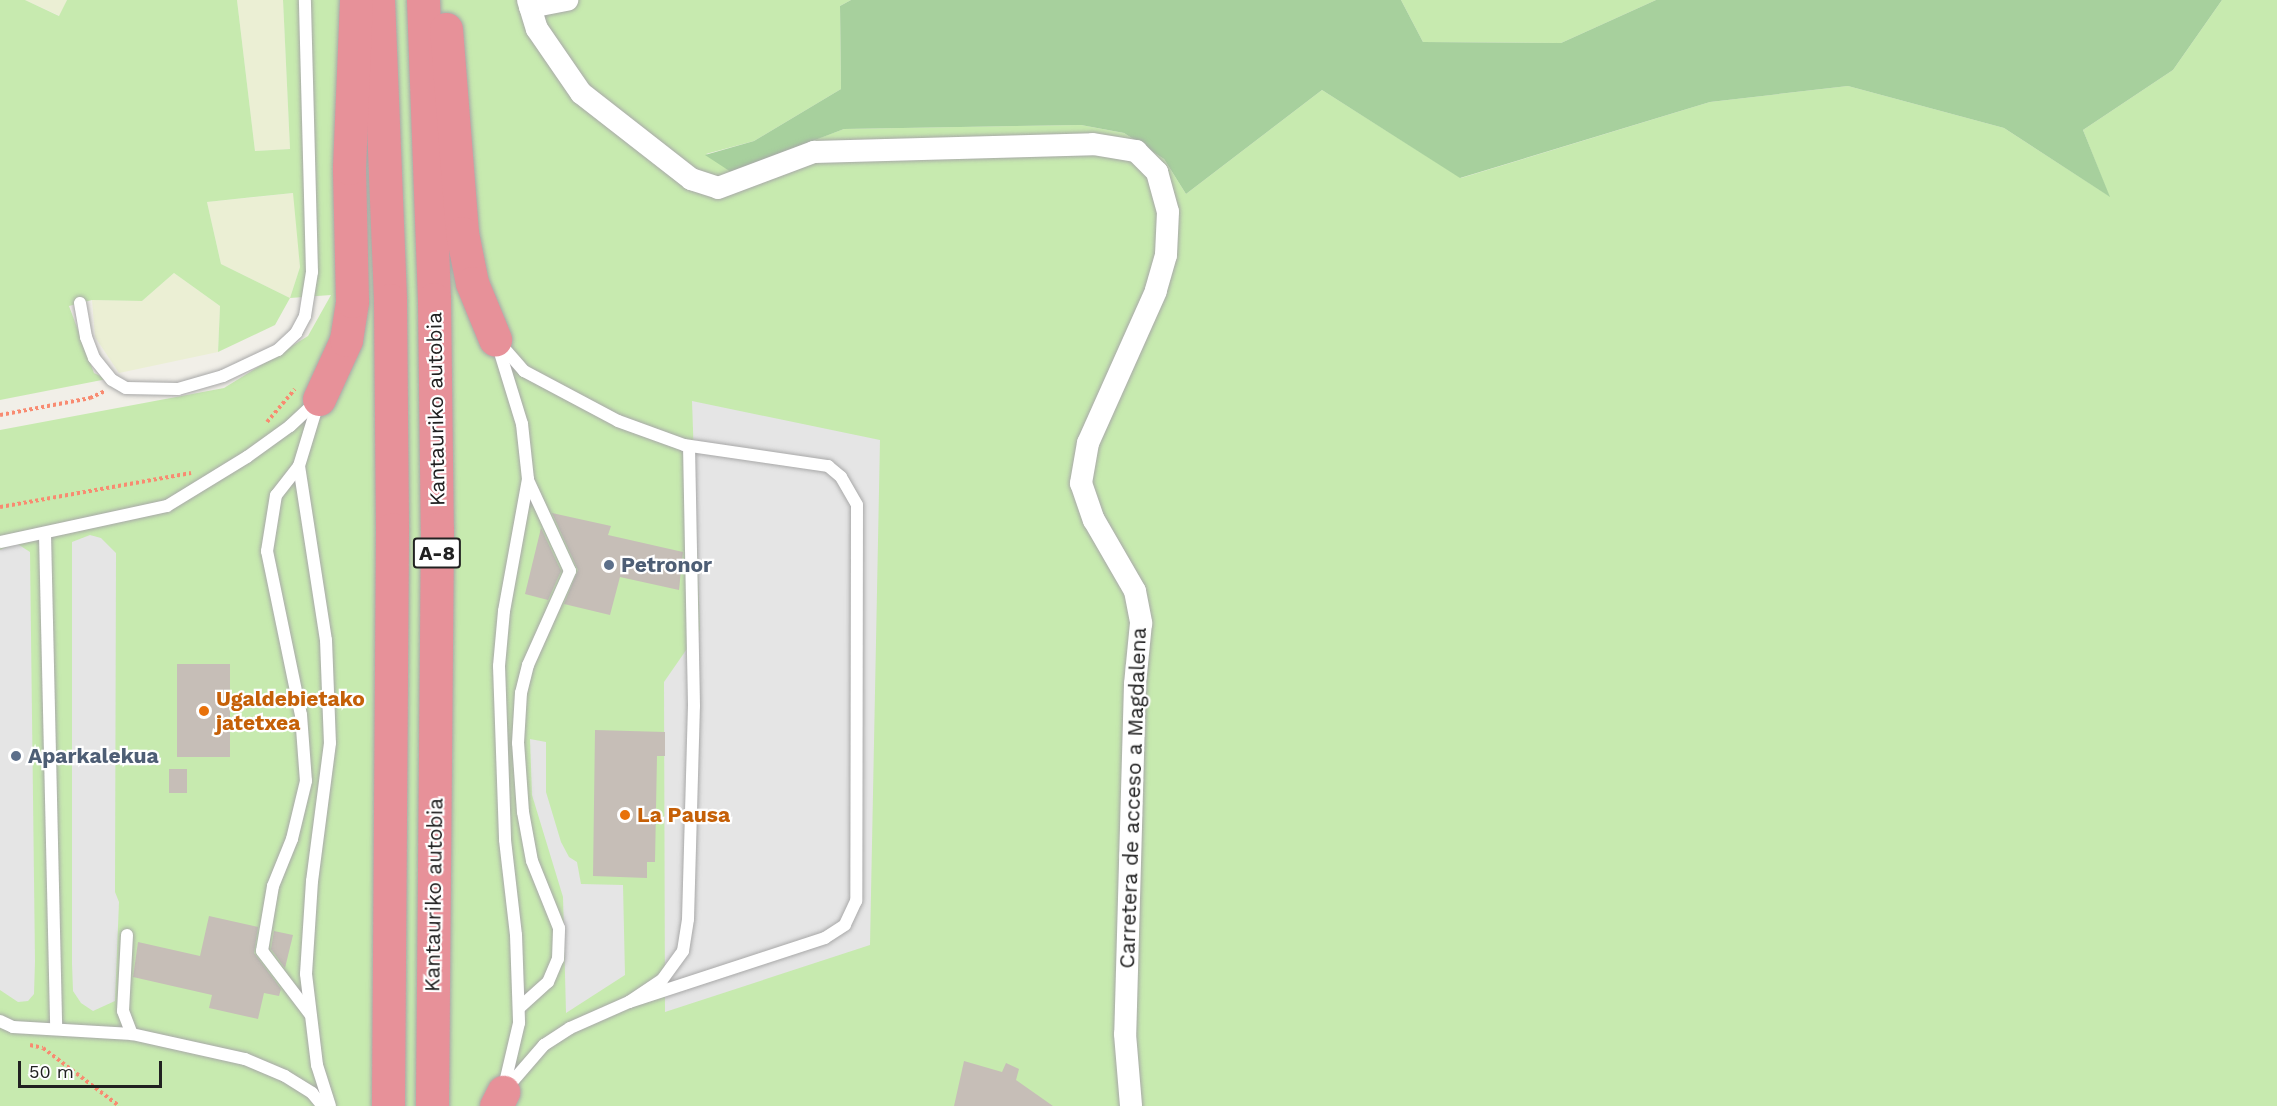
<!DOCTYPE html>
<html>
<head>
<meta charset="utf-8">
<style>
	body { margin:0 }
	#map { position:relative; width:2277px; height:1106px; overflow:hidden; background:#f1efe8; font-family:"Work Sans",sans-serif }
	div>[style] { position:absolute }
	.farmland>* { inset:0; background:#ebefd4 }
	.grass>* { inset:0; background:#c7eaaf }
	.forest>* { inset:0; background:#a7d09d }
	.parking>* { inset:0; background:#e5e5e5 }
	.building>* { inset:0; background:#c6beb7; transform-origin:0 0 }
	.path>* { height:4px; margin-top:-2px; transform-origin:0; background:repeating-linear-gradient(90deg,#f88b71 0 3px,transparent 0 6px) }
	.roads { filter:drop-shadow(0 0 2px #a8a8a8) drop-shadow(0 0 2px #a8a8a8) }
	.lane>* { height:12px; margin:-6px; padding:0 6px; transform-origin:6px; border-radius:6px; background:#fff }
	.street>* { height:22px; margin:-11px; padding:0 11px; transform-origin:11px; border-radius:11px; background:#fff }
	.highway>* { height:33px; margin:-16.5px; padding:0 16.5px; transform-origin:16.5px; border-radius:16.5px; background:#e79199 }
	.dots>* { width:16px; height:16px; translate:-50% -50%; box-sizing:border-box; border:3px solid #fff; border-radius:50% }
	span { translate:-50% -50%; white-space:nowrap; text-align:center; line-height:1.15; -webkit-text-stroke:4.5px #fff; paint-order:stroke }
	.shield-label span { padding:2px 4px; background:#fff; border:2px solid; border-radius:4px; -webkit-text-stroke-width:0 }
	.shield-label { font-size:20px; color:#212121; font-weight:700 }
	.street-label { font-size:21px; color:#212121 }
	.service-label { font-size:21px; color:#4e5e75; font-weight:700 }
	.left { translate:0 -50%; text-align:left }
	.food-label { font-size:21px; color:#c56008; font-weight:700 }
	.scale { position:absolute; left:18px; top:1061px; width:144px; height:27px; box-sizing:border-box; border:3px solid #212121; border-top:0; padding-left:8px; font-size:18px; line-height:21px; white-space:nowrap; color:#212121; -webkit-text-stroke:4px #fff; paint-order:stroke }
</style>
</head>
<body>
<div id="map">
	<div class="farmland">
		<i style="clip-path:polygon(25px 0,67px 0,60px 16px)"></i>
		<i style="clip-path:polygon(237px 0,283px 0,290px 149px,255px 151px)"></i>
		<i style="clip-path:polygon(294px 193px,300px 267px,290px 298px,221px 264px,207px 202px)"></i>
		<i style="clip-path:polygon(174px 273px,220px 306px,218px 352px,119px 373px,95px 337px,92px 300px,142px 301px)"></i>
	</div>
	<div class="grass">
		<i style="clip-path:polygon(evenodd,0 0,25px 0,59px 16px,67px 0,237px 0,255px 151px,290px 149px,283px 0,851px 0,840px 6px,841px 89px,754px 141px,706px 154px,731px 171px,844px 129px,1081px 125px,1124px 133px,1164px 159px,1186px 194px,1322px 90px,1461px 178px,1710px 102px,1848px 86px,2004px 128px,2109px 196px,2083px 130px,2173px 70px,2222px 0,2277px 0,2277px 1106px,0 1106px,0 430px,224px 388px,308px 336px,331px 295px,290px 298px,275px 325px,218px 352px,220px 306px,174px 273px,142px 301px,92px 300px,69px 306px,94px 373px,107px 379px,0 400px,0 0,293px 193px,300px 267px,290px 298px,221px 264px,207px 202px,293px 193px)"></i>
		<i style="clip-path:polygon(1401px 0,1656px 0,1561px 43px,1423px 42px)"></i>
	</div>
	<div class="forest">
		<i style="clip-path:polygon(851px 0,1401px 0,1423px 42px,1561px 43px,1656px 0,2222px 0,2173px 70px,2083px 130px,2110px 197px,2004px 128px,1848px 86px,1710px 102px,1460px 178px,1322px 90px,1186px 194px,1164px 159px,1124px 133px,1081px 125px,844px 129px,731px 172px,705px 155px,754px 141px,841px 89px,840px 6px)"></i>
	</div>
	<div class="parking">
		<i style="clip-path:polygon(692px 401px,880px 440px,870px 945px,665px 1012px,664px 682px,700px 630px)"></i>
		<i style="clip-path:polygon(90px 535px,101px 538px,116px 553px,115px 892px,119px 902px,115px 1001px,93px 1011px,81px 1003px,73px 991px,72px 964px,72px 542px)"></i>
		<i style="clip-path:polygon(16px 543px,30px 552px,35px 961px,34px 994px,28px 1001px,18px 1002px,0 990px,0 550px)"></i>
		<i style="clip-path:polygon(530px 739px,546px 742px,546px 792px,561px 842px,569px 857px,577px 862px,581px 884px,623px 885px,625px 975px,566px 1013px,563px 897px,532px 795px)"></i>
	</div>
	<div class="building">
		<i style="clip-path:polygon(552px 513px,611px 526px,608px 535px,683px 552px,679px 590px,620px 577px,610px 615px,564px 604px,578px 570px)"></i>
		<i style="clip-path:polygon(541px 528px,561px 571px,548px 600px,525px 594px)"></i>
		<i style="left:177px;top:664px;width:53px;height:93px"></i>
		<i style="clip-path:polygon(595px 730px,665px 732px,665px 756px,657px 756px,655px 862px,647px 862px,647px 878px,593px 876px)"></i>
		<i style="left:169px;top:769px;width:18px;height:24px"></i>
		<i style="clip-path:polygon(209px 916px,258px 927px,254px 953px,281px 989px,279px 996px,264px 993px,258px 1019px,209px 1008px,212px 995px,133px 977px,138px 942px,200px 956px)"></i>
		<i style="clip-path:polygon(274px 931px,293px 935px,285px 968px,271px 949px)"></i>
		<i style="clip-path:polygon(964px 1061px,1002px 1072px,1006px 1063px,1019px 1069px,1016px 1080px,1053px 1106px,954px 1106px)"></i>
	</div>
	<div class="path">
		<i style="left:0;top:415px;width:92px;rotate:-10.7deg"></i>
		<i style="left:90px;top:398px;width:17px;rotate:-25deg"></i>
		<i style="left:267px;top:422px;width:43px;rotate:-49.7deg"></i>
		<i style="left:0;top:507px;width:194px;rotate:-10.1deg"></i>
		<i style="left:30px;top:1045px;width:13px;rotate:13deg"></i>
		<i style="left:43px;top:1048px;width:96px;rotate:37.3deg"></i>
	</div>
	<div class="roads">
		<div class="lane">
			<i style="left:80px;top:303px;width:35px;rotate:80deg"></i>
			<i style="left:86px;top:337px;width:22px;rotate:69deg"></i>
			<i style="left:94px;top:358px;width:28px;rotate:51deg"></i>
			<i style="left:112px;top:380px;width:16px;rotate:30deg"></i>
			<i style="left:126px;top:388px;width:52px;rotate:1.1deg"></i>
			<i style="left:178px;top:389px;width:47px;rotate:-16.1deg"></i>
			<i style="left:223px;top:376px;width:61px;rotate:-25.3deg"></i>
			<i style="left:278px;top:350px;width:25px;rotate:-43deg"></i>
			<i style="left:296px;top:333px;width:19px;rotate:-62deg"></i>
			<i style="left:305px;top:316px;width:45px;rotate:-81deg"></i>
			<i style="left:312px;top:272px;width:272px;rotate:-91.5deg"></i>
			<i style="left:496px;top:339px;width:43px;rotate:48.8deg"></i>
			<i style="left:524px;top:371px;width:106px;rotate:28deg"></i>
			<i style="left:618px;top:421px;width:70px;rotate:20deg"></i>
			<i style="left:684px;top:445px;width:146px;rotate:8.3deg"></i>
			<i style="left:828px;top:466px;width:17px;rotate:40deg"></i>
			<i style="left:841px;top:477px;width:32px;rotate:60deg"></i>
			<i style="left:857px;top:505px;width:396px;rotate:90.1deg"></i>
			<i style="left:856px;top:901px;width:26px;rotate:115deg"></i>
			<i style="left:845px;top:925px;width:24px;rotate:147deg"></i>
			<i style="left:825px;top:938px;width:206px;rotate:161.9deg"></i>
			<i style="left:629px;top:1002px;width:40px;rotate:-34deg"></i>
			<i style="left:662px;top:980px;width:36px;rotate:-54deg"></i>
			<i style="left:683px;top:951px;width:32px;rotate:-81deg"></i>
			<i style="left:688px;top:919px;width:213px;rotate:-88.4deg"></i>
			<i style="left:694px;top:706px;width:259px;rotate:-91.1deg"></i>
			<i style="left:498px;top:346px;width:82px;rotate:72.9deg"></i>
			<i style="left:522px;top:424px;width:55px;rotate:83.8deg"></i>
			<i style="left:528px;top:479px;width:134px;rotate:100.3deg"></i>
			<i style="left:504px;top:611px;width:55px;rotate:95.2deg"></i>
			<i style="left:499px;top:666px;width:174px;rotate:88deg"></i>
			<i style="left:505px;top:840px;width:96px;rotate:83.4deg"></i>
			<i style="left:516px;top:935px;width:88px;rotate:88deg"></i>
			<i style="left:519px;top:1023px;width:70px;rotate:103.2deg"></i>
			<i style="left:319px;top:400px;width:69px;rotate:106.9deg"></i>
			<i style="left:299px;top:466px;width:176px;rotate:81.2deg"></i>
			<i style="left:326px;top:640px;width:103px;rotate:87.8deg"></i>
			<i style="left:330px;top:743px;width:139px;rotate:97.4deg"></i>
			<i style="left:312px;top:881px;width:93px;rotate:93.7deg"></i>
			<i style="left:306px;top:974px;width:92px;rotate:83.1deg"></i>
			<i style="left:317px;top:1065px;width:43px;rotate:72.4deg"></i>
			<i style="left:299px;top:466px;width:37px;rotate:128deg"></i>
			<i style="left:276px;top:495px;width:57px;rotate:99.1deg"></i>
			<i style="left:267px;top:551px;width:167px;rotate:78.3deg"></i>
			<i style="left:301px;top:715px;width:66px;rotate:85.7deg"></i>
			<i style="left:306px;top:781px;width:60px;rotate:103.6deg"></i>
			<i style="left:292px;top:839px;width:51px;rotate:112deg"></i>
			<i style="left:273px;top:886px;width:66px;rotate:99.6deg"></i>
			<i style="left:262px;top:951px;width:79px;rotate:52.7deg"></i>
			<i style="left:45px;top:534px;width:494px;rotate:88.7deg"></i>
			<i style="left:0;top:542px;width:171px;rotate:-12.2deg"></i>
			<i style="left:167px;top:506px;width:94px;rotate:-31.5deg"></i>
			<i style="left:247px;top:457px;width:53px;rotate:-35.8deg"></i>
			<i style="left:290px;top:426px;width:35px;rotate:-43deg"></i>
			<i style="left:127px;top:935px;width:76px;rotate:93deg"></i>
			<i style="left:123px;top:1011px;width:25px;rotate:69deg"></i>
			<i style="left:519px;top:1008px;width:39px;rotate:-42deg"></i>
			<i style="left:548px;top:982px;width:25px;rotate:-67deg"></i>
			<i style="left:558px;top:959px;width:31px;rotate:-88deg"></i>
			<i style="left:559px;top:928px;width:72px;rotate:-111.9deg"></i>
			<i style="left:532px;top:861px;width:50px;rotate:-100.4deg"></i>
			<i style="left:523px;top:812px;width:69px;rotate:-94.1deg"></i>
			<i style="left:518px;top:743px;width:50px;rotate:-86.6deg"></i>
			<i style="left:521px;top:693px;width:29px;rotate:-76deg"></i>
			<i style="left:528px;top:665px;width:103px;rotate:-65.9deg"></i>
			<i style="left:570px;top:571px;width:100px;rotate:-114.8deg"></i>
			<i style="left:0;top:1021px;width:14px;rotate:25deg"></i>
			<i style="left:13px;top:1027px;width:119px;rotate:3.4deg"></i>
			<i style="left:132px;top:1034px;width:116px;rotate:12.5deg"></i>
			<i style="left:245px;top:1059px;width:43px;rotate:23deg"></i>
			<i style="left:285px;top:1076px;width:32px;rotate:32deg"></i>
			<i style="left:312px;top:1093px;width:17px;rotate:50deg"></i>
			<i style="left:505px;top:1090px;width:60px;rotate:-49.1deg"></i>
			<i style="left:544px;top:1045px;width:31px;rotate:-33deg"></i>
			<i style="left:570px;top:1028px;width:64px;rotate:-23.8deg"></i>
		</div>
		<div class="street">
			<i style="left:528px;top:0;width:30px;rotate:73deg"></i>
			<i style="left:537px;top:29px;width:78px;rotate:55.5deg"></i>
			<i style="left:581px;top:93px;width:140px;rotate:38deg"></i>
			<i style="left:691px;top:179px;width:28px;rotate:18deg"></i>
			<i style="left:718px;top:188px;width:103px;rotate:-20.6deg"></i>
			<i style="left:814px;top:152px;width:279px;rotate:-1.6deg"></i>
			<i style="left:1093px;top:144px;width:44px;rotate:9.2deg"></i>
			<i style="left:1136px;top:151px;width:30px;rotate:45deg"></i>
			<i style="left:1157px;top:172px;width:41px;rotate:74.6deg"></i>
			<i style="left:1168px;top:212px;width:43px;rotate:92.7deg"></i>
			<i style="left:1166px;top:255px;width:37px;rotate:106deg"></i>
			<i style="left:1156px;top:291px;width:167px;rotate:114.1deg"></i>
			<i style="left:1088px;top:443px;width:41px;rotate:99.9deg"></i>
			<i style="left:1081px;top:483px;width:39px;rotate:71deg"></i>
			<i style="left:1094px;top:520px;width:82px;rotate:60deg"></i>
			<i style="left:1135px;top:591px;width:33px;rotate:79deg"></i>
			<i style="left:1141px;top:623px;width:61px;rotate:95.6deg"></i>
			<i style="left:1135px;top:684px;width:350px;rotate:91.6deg"></i>
			<i style="left:1125px;top:1034px;width:72px;rotate:85.2deg"></i>
			<i style="left:530px;top:7px;width:38px;rotate:-11deg"></i>
		</div>
		<div class="highway">
			<i style="left:378px;top:0;width:300px;rotate:87.7deg"></i>
			<i style="left:390px;top:300px;width:229px;rotate:89.5deg"></i>
			<i style="left:392px;top:529px;width:577px;rotate:90.4deg"></i>
			<i style="left:423px;top:0;width:299px;rotate:87.9deg"></i>
			<i style="left:434px;top:299px;width:230px;rotate:89.3deg"></i>
			<i style="left:437px;top:529px;width:577px;rotate:90.5deg"></i>
			<i style="left:446px;top:29px;width:205px;rotate:85.5deg"></i>
			<i style="left:462px;top:233px;width:51px;rotate:78.7deg"></i>
			<i style="left:472px;top:283px;width:61px;rotate:67.7deg"></i>
			<i style="left:319px;top:399px;width:65px;rotate:-65.4deg"></i>
			<i style="left:346px;top:340px;width:39px;rotate:-81deg"></i>
			<i style="left:352px;top:301px;width:133px;rotate:-91.3deg"></i>
			<i style="left:349px;top:168px;width:168px;rotate:-87.6deg"></i>
			<i style="left:496px;top:1106px;width:16px;rotate:-63deg"></i>
		</div>
	</div>
	<div class="dots">
		<i style="left:609px;top:565px;background:#5c6f8a"></i>
		<i style="left:204px;top:711px;background:#e8710a"></i>
		<i style="left:16px;top:756px;background:#5c6f8a"></i>
		<i style="left:625px;top:815px;background:#e8710a"></i>
	</div>
	<div class="shield-label">
		<span style="left:437px;top:553px">A-8</span>
	</div>
	<div class="street-label">
		<span style="left:436px;top:409px;rotate:-91deg">Kantauriko autobia</span>
		<span style="left:1133px;top:798px;rotate:-88deg">Carretera de acceso a Magdalena</span>
		<span style="left:434px;top:895px;rotate:-89deg">Kantauriko autobia</span>
	</div>
	<div class="service-label">
		<span class="left" style="left:621px;top:565px">Petronor</span>
		<span class="left" style="left:28px;top:756px">Aparkalekua</span>
	</div>
	<div class="food-label">
		<span class="left" style="left:216px;top:711px">Ugaldebietako<br>jatetxea</span>
		<span class="left" style="left:637px;top:815px">La Pausa</span>
	</div>
	<div class="scale">50 m</div>
</div>
</body>
</html>
